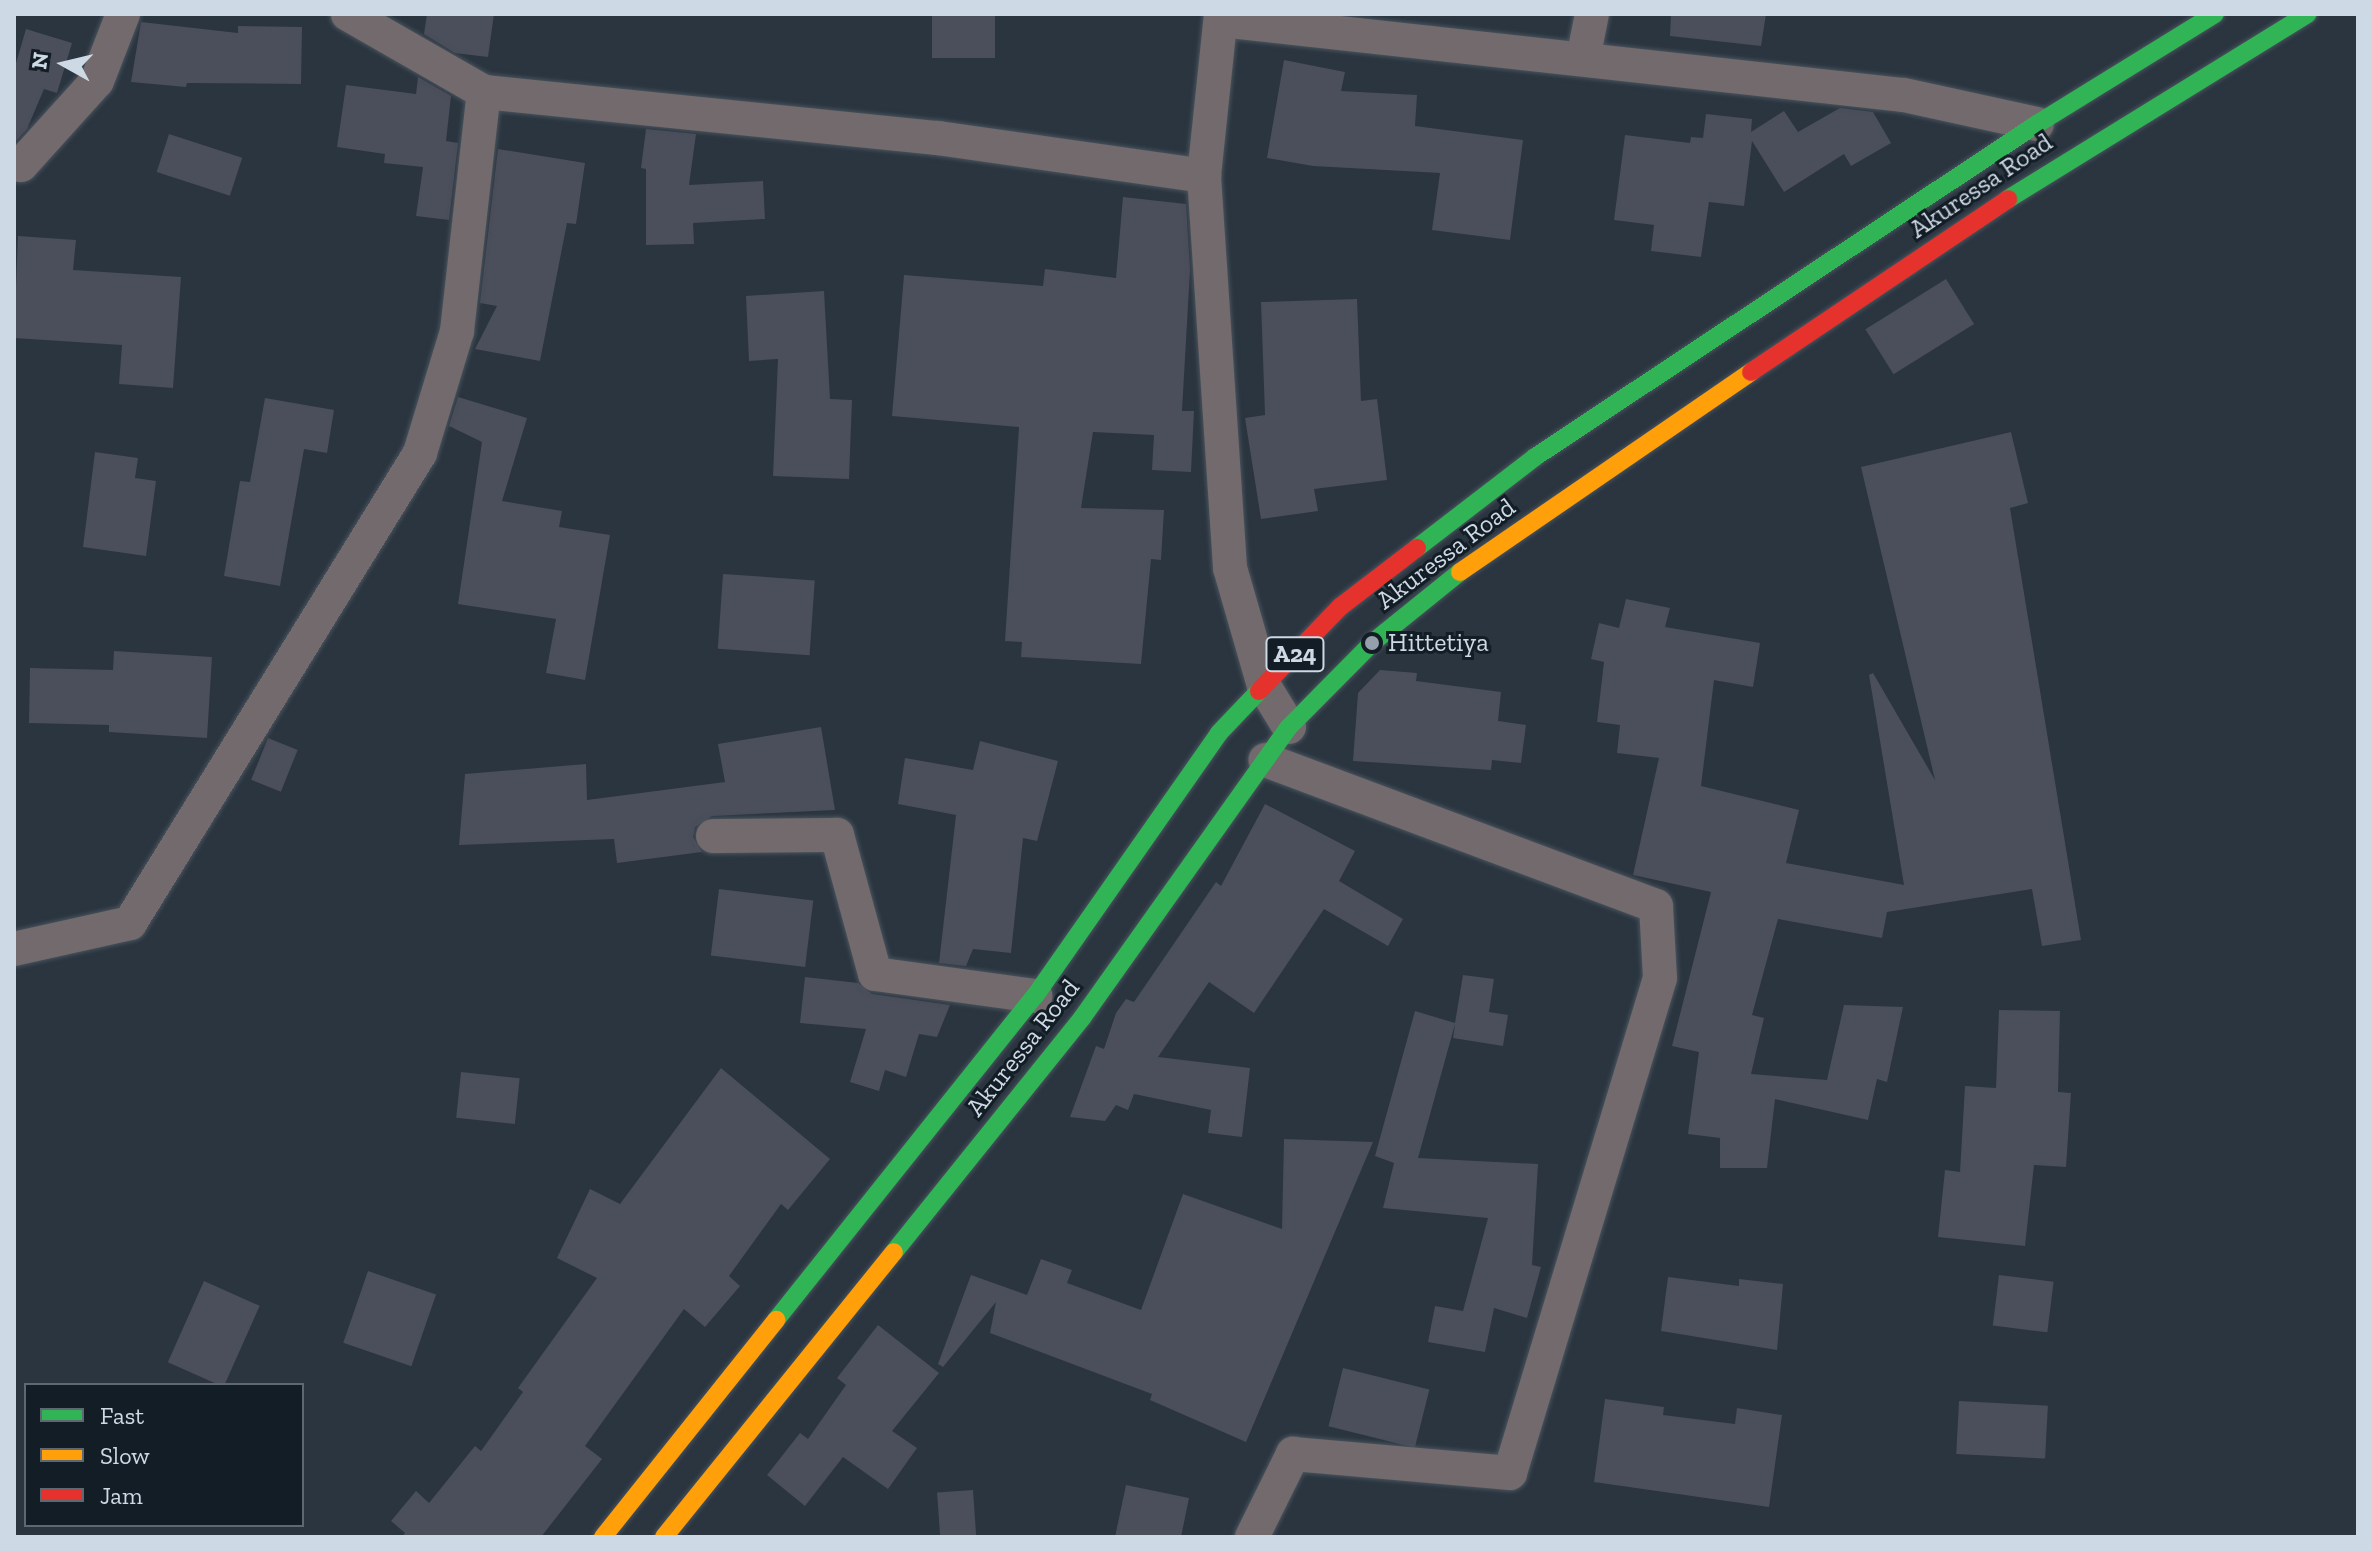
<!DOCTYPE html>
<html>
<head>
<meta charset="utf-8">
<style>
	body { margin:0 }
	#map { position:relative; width:2372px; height:1551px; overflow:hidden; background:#2a3540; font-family:"Zilla Slab",serif }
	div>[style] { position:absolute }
	.building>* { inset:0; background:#4b4e5b; transform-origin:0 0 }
	.roads { filter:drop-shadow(0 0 2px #49535c) drop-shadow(0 0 2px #49535c) }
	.street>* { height:34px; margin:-17px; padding:0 17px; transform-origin:17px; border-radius:17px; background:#726a6c }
	.fast>* { height:18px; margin:-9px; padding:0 9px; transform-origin:9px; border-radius:9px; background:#30b455 }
	.slow>* { height:18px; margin:-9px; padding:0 9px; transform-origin:9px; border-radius:9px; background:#ff9f0a }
	.jam>* { height:18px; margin:-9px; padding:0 9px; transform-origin:9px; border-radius:9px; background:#e5322d }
	.dots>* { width:22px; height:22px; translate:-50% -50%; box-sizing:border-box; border:4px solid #131d25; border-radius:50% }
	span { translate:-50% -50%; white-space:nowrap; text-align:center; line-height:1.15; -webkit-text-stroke:6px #131d25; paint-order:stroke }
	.shield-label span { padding:2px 6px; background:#131d25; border:2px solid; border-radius:6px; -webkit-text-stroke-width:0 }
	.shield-label { font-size:24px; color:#cdd9e5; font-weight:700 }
	.street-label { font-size:26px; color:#cdd9e5 }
	.poi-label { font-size:26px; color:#cdd9e5 }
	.left { translate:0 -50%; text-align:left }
	.frame { position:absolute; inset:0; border:16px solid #cdd9e5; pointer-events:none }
	.legend { position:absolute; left:24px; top:1383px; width:280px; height:144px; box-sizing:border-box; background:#131d25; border:2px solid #5d6872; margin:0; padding:10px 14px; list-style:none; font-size:24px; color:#cdd9e5 }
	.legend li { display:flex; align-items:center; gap:16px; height:40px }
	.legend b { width:40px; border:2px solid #5d6872 }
	.north { position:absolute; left:24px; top:24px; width:80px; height:80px; -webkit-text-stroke:6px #131d25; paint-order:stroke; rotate:278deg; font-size:22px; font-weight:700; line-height:32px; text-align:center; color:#cdd9e5 }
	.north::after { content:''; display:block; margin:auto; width:28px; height:36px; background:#cdd9e5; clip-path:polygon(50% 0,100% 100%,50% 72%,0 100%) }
</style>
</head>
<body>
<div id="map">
	<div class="building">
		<i style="clip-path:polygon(427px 14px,494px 14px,488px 57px,455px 53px,424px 34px)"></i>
		<i style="left:932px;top:14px;width:63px;height:44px"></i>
		<i style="clip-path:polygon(1671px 14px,1766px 14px,1761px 46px,1670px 36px)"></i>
		<i style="clip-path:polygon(141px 22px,238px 33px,238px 26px,302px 27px,301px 84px,187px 83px,186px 87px,131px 82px)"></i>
		<i style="clip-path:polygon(26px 29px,72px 43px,57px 93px,44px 89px,27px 129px,14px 143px,14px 70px)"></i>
		<i style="clip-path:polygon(1284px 60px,1345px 72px,1341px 91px,1417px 95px,1415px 126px,1523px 140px,1510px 240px,1432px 230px,1440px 173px,1313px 166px,1267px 158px)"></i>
		<i style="clip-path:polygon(418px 77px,451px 96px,446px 141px,458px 143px,449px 220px,416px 216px,423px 167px,384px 163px,385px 154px,337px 147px,346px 85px,416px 94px)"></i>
		<i style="clip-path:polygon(1840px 108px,1873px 112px,1891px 143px,1851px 166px,1844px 154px,1784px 192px,1752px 141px,1744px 206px,1709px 202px,1701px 257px,1651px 251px,1654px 225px,1614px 220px,1625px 135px,1690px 143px,1691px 137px,1703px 138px,1706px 114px,1752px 119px,1751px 132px,1784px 111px,1798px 132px)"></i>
		<i style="clip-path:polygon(646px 129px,696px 134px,689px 185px,763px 181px,765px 219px,693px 223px,694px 244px,646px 245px,646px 169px,641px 168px)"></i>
		<i style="left:169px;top:134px;width:77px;height:40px;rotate:18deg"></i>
		<i style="clip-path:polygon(498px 149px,585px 163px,576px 224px,567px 223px,540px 361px,475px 349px,497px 306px,480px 303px)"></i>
		<i style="clip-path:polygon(1123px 197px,1186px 204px,1190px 270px,1182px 411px,1194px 411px,1191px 472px,1152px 470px,1154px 435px,1093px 432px,1081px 508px,1164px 510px,1161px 560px,1151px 559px,1141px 664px,1021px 657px,1022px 642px,1005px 641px,1019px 427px,892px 416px,904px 275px,1043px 286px,1045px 269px,1116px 278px)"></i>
		<i style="clip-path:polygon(18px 236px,76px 240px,73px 270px,181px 277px,173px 388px,119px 384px,122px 345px,14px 338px)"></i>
		<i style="left:1946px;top:279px;width:53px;height:95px;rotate:58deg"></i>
		<i style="clip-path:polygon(824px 291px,830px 399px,852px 400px,849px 479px,773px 476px,778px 359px,749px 361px,746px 296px)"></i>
		<i style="clip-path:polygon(1357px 299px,1361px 401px,1377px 399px,1387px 480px,1314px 489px,1318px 511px,1261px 519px,1245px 418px,1265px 415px,1261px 302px)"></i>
		<i style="clip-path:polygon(458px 397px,527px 418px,502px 501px,562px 511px,559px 527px,610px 535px,585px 680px,546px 673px,556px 619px,458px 604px,482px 442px,449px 426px)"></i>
		<i style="clip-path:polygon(265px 398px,334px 410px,327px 453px,304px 449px,280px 586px,224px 576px,240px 481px,250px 482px)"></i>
		<i style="clip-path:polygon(2011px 432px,2028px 503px,2010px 508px,2081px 940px,2042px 946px,2032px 889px,1887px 912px,1882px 938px,1778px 919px,1752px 1015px,1764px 1018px,1751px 1074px,1827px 1080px,1844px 1005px,1903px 1007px,1887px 1082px,1877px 1079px,1868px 1120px,1775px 1099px,1767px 1168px,1720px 1168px,1720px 1138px,1688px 1134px,1699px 1052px,1672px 1046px,1711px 892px,1633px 875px,1659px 758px,1617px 753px,1620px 725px,1597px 722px,1604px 662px,1591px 659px,1599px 623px,1619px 628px,1626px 599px,1670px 608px,1665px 627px,1760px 643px,1753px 687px,1714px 680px,1701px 786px,1799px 810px,1786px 863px,1904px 885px,1869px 675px,1873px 673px,1935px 780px,1861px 467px)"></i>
		<i style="clip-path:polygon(95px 452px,138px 458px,135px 478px,156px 481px,146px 556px,83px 547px)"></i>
		<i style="left:723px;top:574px;width:92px;height:75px;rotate:4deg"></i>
		<i style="clip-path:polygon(114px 651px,212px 657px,207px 738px,109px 732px,109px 725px,29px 723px,30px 668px,113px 670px)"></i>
		<i style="clip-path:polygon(1380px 670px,1417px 673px,1416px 681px,1501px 692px,1498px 721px,1526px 725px,1521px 763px,1492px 760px,1491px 770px,1353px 761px,1358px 693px)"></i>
		<i style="clip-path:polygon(821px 727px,835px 810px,712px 816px,695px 827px,693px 837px,702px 852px,617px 863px,614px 839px,459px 845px,465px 774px,586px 764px,587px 800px,725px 782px,718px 744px)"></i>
		<i style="left:268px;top:738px;width:32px;height:45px;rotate:22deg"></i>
		<i style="clip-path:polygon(980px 741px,1058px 761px,1037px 841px,1023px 838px,1011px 953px,973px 949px,966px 966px,939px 963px,956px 815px,898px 804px,905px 758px,973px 770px)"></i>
		<i style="clip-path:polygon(1265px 804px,1355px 851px,1339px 881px,1403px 919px,1388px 946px,1324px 909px,1254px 1013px,1209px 982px,1158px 1057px,1250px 1068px,1242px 1137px,1208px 1133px,1211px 1110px,1134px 1094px,1128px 1110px,1116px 1105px,1105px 1121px,1070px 1117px,1096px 1046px,1104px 1049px,1116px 1013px,1126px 999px,1134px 1002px,1216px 882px,1221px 886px)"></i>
		<i style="left:719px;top:889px;width:95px;height:67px;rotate:7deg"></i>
		<i style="clip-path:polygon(1463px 975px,1494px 979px,1489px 1012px,1508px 1015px,1503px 1046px,1453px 1038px,1455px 1024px,1418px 1158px,1538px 1164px,1532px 1265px,1541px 1267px,1527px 1318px,1494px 1308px,1485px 1352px,1428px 1342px,1435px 1306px,1463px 1311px,1488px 1218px,1383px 1208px,1394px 1163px,1375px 1156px,1415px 1011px,1455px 1023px)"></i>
		<i style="clip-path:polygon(805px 977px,858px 983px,872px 994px,950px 1005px,937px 1037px,919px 1034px,906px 1077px,885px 1070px,879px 1091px,850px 1082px,866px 1029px,800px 1023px)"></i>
		<i style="clip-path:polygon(1999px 1010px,2060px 1011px,2058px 1092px,2071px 1093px,2066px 1167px,2034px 1165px,2025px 1246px,1938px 1237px,1945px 1170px,1960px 1172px,1965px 1086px,1996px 1088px)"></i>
		<i style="clip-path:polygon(721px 1068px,830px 1159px,788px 1210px,781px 1204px,729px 1276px,740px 1286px,705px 1327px,684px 1309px,585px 1446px,602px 1459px,541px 1537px,402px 1537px,405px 1533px,391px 1521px,416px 1491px,429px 1503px,475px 1446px,481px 1451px,523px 1392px,518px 1388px,597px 1278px,557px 1258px,590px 1189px,620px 1204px)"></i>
		<i style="left:461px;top:1072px;width:59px;height:46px;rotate:6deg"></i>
		<i style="clip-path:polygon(1284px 1139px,1373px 1142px,1246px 1442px,1150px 1400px,1152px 1394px,990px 1333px,996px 1302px,943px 1367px,938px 1364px,971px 1275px,1027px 1295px,1041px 1259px,1072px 1270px,1067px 1283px,1141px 1310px,1183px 1194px,1282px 1229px)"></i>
		<i style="left:368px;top:1271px;width:72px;height:76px;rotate:19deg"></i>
		<i style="left:1999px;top:1275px;width:55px;height:51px;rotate:7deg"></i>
		<i style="clip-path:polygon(1668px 1277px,1739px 1286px,1739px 1279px,1783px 1284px,1777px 1350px,1661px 1331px)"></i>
		<i style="left:204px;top:1281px;width:61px;height:89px;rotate:24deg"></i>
		<i style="clip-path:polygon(878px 1325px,939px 1373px,892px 1431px,917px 1448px,888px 1489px,843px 1457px,805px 1506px,767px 1475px,800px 1433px,808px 1439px,846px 1385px,837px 1378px)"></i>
		<i style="left:1343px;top:1368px;width:89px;height:60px;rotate:14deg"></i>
		<i style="clip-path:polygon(1605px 1399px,1664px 1407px,1663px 1415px,1735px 1424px,1737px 1408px,1782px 1415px,1769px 1507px,1594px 1482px)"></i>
		<i style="left:1959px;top:1401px;width:89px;height:53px;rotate:3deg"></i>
		<i style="clip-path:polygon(1126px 1485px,1189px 1498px,1181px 1537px,1115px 1537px)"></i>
		<i style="left:973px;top:1490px;width:47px;height:36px;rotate:86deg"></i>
	</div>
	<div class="roads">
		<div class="street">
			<i style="left:1221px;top:14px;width:163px;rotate:96deg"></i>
			<i style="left:1204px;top:176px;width:393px;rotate:86.2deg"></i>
			<i style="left:1230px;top:568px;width:123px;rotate:73.9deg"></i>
			<i style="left:1264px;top:686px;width:48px;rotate:58.6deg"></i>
			<i style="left:1221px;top:20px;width:687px;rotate:6.27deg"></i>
			<i style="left:1904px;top:95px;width:136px;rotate:12.3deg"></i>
			<i style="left:1583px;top:59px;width:46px;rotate:-78.7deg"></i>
			<i style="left:484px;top:92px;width:456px;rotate:5.8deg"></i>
			<i style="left:938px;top:138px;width:269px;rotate:8.1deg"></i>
			<i style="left:14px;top:163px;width:7px;rotate:16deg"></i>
			<i style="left:21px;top:165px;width:113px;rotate:-47.9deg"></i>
			<i style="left:97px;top:81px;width:72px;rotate:-68.8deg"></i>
			<i style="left:713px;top:836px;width:124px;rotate:-0.5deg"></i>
			<i style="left:837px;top:835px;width:144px;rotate:74.7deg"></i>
			<i style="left:875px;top:974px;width:162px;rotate:7.8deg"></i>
			<i style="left:14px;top:949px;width:119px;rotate:-12.6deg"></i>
			<i style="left:130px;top:923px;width:552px;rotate:-58.32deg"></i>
			<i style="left:420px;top:453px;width:127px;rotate:-73.1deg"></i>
			<i style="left:457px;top:331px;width:241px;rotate:-83.6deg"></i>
			<i style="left:484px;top:92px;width:157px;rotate:-150.2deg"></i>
			<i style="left:1252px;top:1537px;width:93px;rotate:-63.7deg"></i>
			<i style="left:1293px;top:1454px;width:218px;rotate:5deg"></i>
			<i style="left:1510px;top:1473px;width:517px;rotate:-73.14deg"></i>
			<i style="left:1660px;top:978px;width:72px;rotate:-93.2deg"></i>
			<i style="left:1656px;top:906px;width:417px;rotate:-159.5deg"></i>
		</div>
		<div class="fast">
			<i style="left:2008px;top:199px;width:352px;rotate:-31.7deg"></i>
			<i style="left:1417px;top:548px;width:149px;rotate:-37.6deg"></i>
			<i style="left:1535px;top:457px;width:602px;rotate:-33.56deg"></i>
			<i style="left:2037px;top:124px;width:209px;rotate:-31.7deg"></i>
			<i style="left:894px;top:1252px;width:300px;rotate:-51.2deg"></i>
			<i style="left:1082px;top:1018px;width:357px;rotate:-54.6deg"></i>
			<i style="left:1289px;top:727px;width:118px;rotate:-45.3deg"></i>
			<i style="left:1372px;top:643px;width:113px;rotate:-38.9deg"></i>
			<i style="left:776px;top:1320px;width:415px;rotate:-51.4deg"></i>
			<i style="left:1035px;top:996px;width:321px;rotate:-55deg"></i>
			<i style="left:1219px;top:733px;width:58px;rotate:-46.4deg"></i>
		</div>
		<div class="slow">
			<i style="left:1460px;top:572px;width:353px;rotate:-34.5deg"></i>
			<i style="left:603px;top:1537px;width:278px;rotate:-51.4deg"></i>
			<i style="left:664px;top:1537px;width:366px;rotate:-51.1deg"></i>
		</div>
		<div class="jam">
			<i style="left:1751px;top:372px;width:310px;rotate:-33.9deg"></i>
			<i style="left:1259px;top:691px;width:117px;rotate:-46deg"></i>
			<i style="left:1340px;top:607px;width:97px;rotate:-37.5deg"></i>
		</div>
	</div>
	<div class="dots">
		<i style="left:1372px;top:643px;background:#94a0ab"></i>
	</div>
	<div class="shield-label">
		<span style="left:1295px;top:654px">A24</span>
	</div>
	<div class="street-label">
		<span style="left:1981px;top:186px;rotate:-34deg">Akuressa Road</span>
		<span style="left:1446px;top:554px;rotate:-37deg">Akuressa Road</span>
		<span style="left:1023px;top:1048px;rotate:-52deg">Akuressa Road</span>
	</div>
	<div class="poi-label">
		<span class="left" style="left:1388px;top:643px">Hittetiya</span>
	</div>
	<div class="frame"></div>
	<ul class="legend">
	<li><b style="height:10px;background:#30b455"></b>Fast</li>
	<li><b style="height:10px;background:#ff9f0a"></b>Slow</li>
	<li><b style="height:10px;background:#e5322d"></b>Jam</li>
	</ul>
	<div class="north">N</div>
</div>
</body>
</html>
